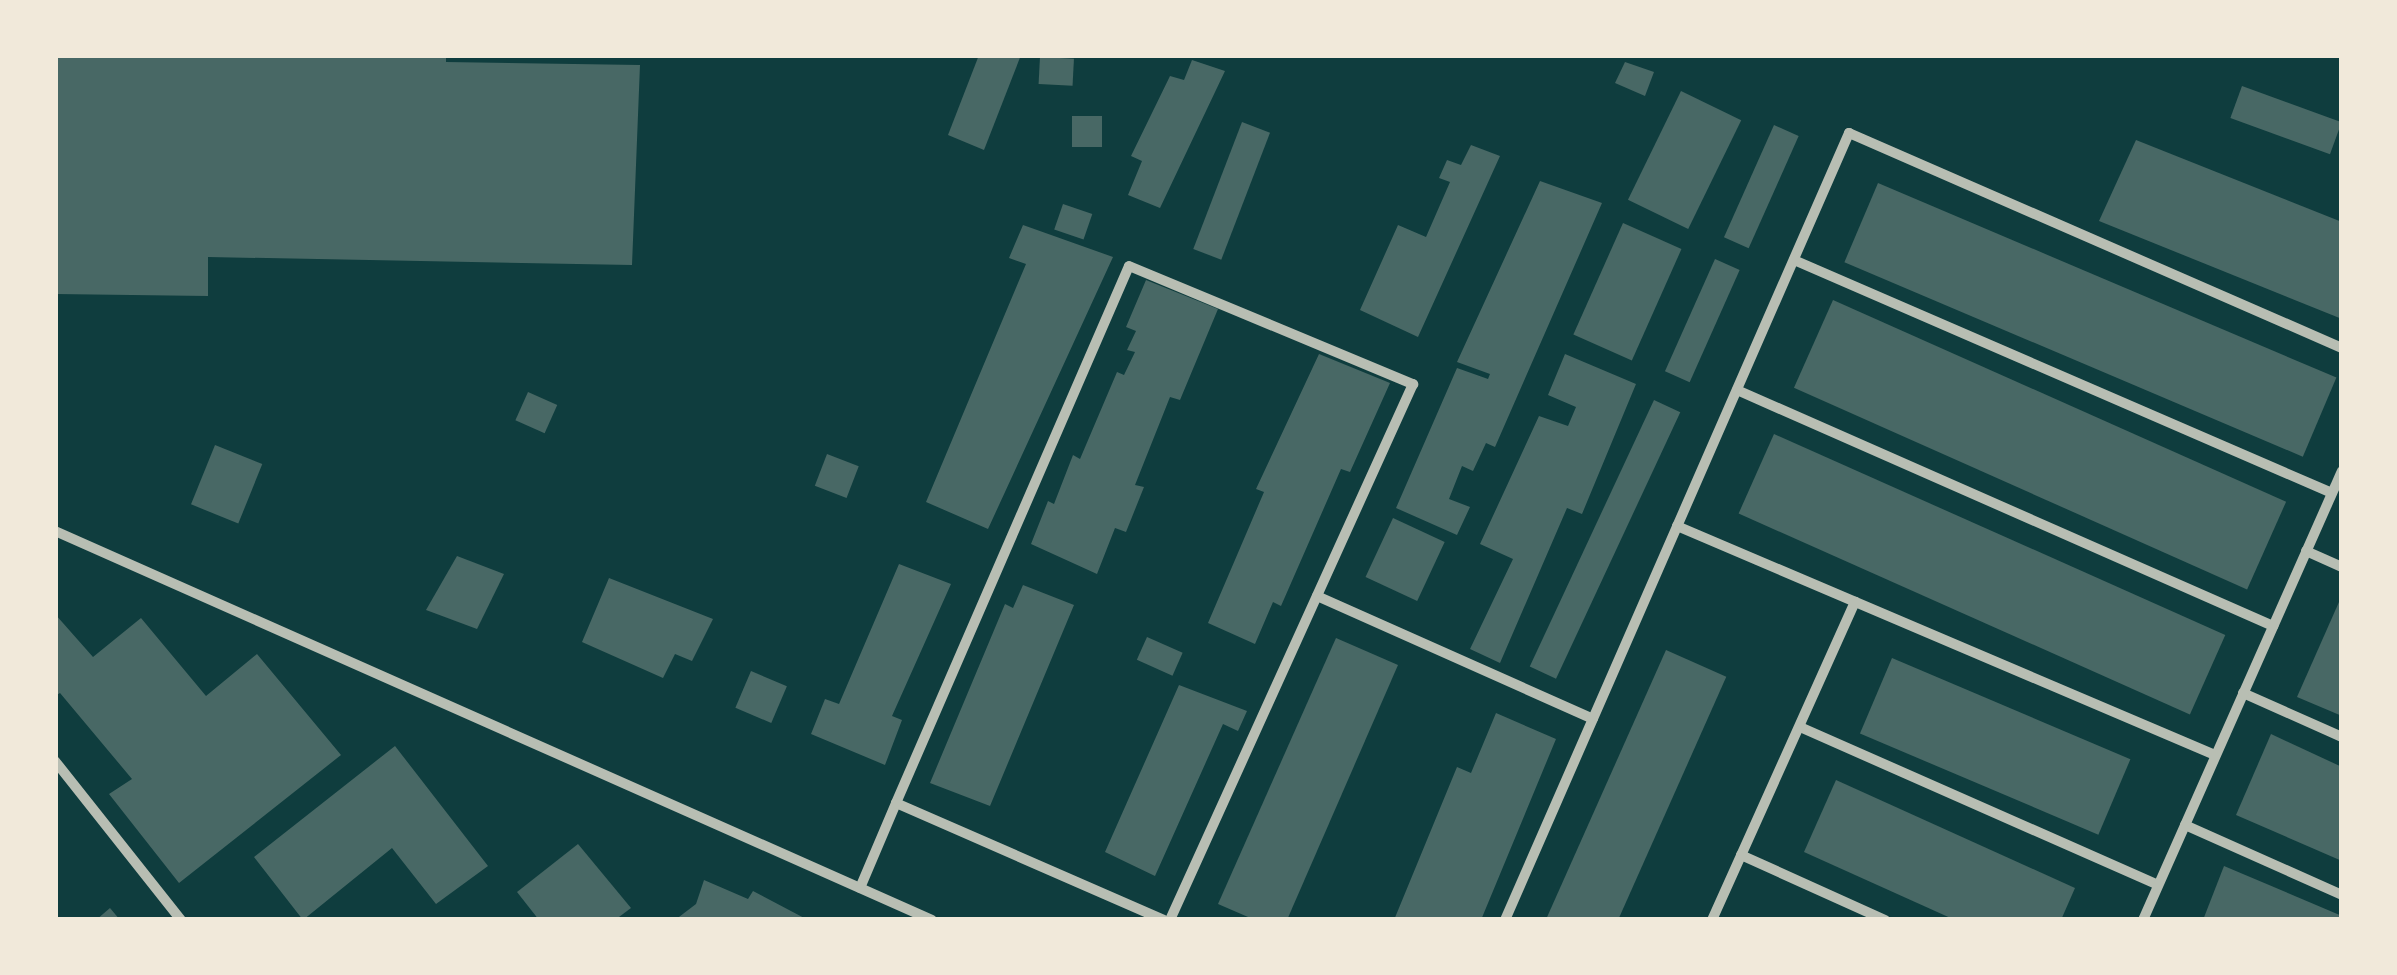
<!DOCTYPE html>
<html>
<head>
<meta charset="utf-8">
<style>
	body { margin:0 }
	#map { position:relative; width:2397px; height:975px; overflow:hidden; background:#0f3d3e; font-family:"Golos Text",sans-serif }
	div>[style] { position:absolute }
	.building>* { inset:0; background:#486865; transform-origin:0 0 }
	.minor>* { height:10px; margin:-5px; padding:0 5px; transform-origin:5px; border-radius:5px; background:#b8beb3 }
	span { translate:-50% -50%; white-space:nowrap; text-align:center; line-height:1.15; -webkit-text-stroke:9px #f1e9da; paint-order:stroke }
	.frame { position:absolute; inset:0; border:58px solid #f1e9da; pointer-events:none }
</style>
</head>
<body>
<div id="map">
	<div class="building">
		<i style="clip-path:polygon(55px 55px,446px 55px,446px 62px,640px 65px,632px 265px,208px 257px,208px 296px,55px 294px)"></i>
		<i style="clip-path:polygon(979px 55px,1021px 55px,984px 150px,948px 135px)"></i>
		<i style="left:1040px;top:57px;width:34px;height:27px;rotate:3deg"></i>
		<i style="clip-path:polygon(1192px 60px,1225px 71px,1160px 208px,1128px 195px,1142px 161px,1131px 156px,1170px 76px,1184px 80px)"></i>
		<i style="clip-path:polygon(1625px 62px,1654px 72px,1645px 96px,1615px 83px)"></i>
		<i style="left:2242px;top:86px;width:106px;height:34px;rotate:20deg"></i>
		<i style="left:1681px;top:91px;width:67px;height:121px;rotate:26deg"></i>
		<i style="left:1072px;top:116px;width:30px;height:31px"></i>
		<i style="left:1242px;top:122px;width:30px;height:136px;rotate:21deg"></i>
		<i style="left:1774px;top:125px;width:27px;height:123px;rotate:24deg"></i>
		<i style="clip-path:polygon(2136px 140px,2342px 222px,2342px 319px,2099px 221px)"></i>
		<i style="clip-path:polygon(1471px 145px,1500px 156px,1418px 337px,1360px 310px,1398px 225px,1426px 237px,1450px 182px,1439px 178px,1447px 160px,1461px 165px)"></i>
		<i style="clip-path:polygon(1540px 181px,1602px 203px,1495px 447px,1486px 443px,1473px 471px,1462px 466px,1449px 499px,1470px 507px,1457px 535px,1396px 508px,1457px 368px,1488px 379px,1490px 374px,1457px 362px)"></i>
		<i style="left:1878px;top:183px;width:498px;height:86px;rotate:23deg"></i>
		<i style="left:1063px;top:204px;width:31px;height:27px;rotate:19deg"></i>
		<i style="left:1623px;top:223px;width:64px;height:122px;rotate:24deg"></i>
		<i style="clip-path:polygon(1023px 225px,1113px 257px,988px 529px,926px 502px,1026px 264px,1009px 258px)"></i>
		<i style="left:1715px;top:259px;width:27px;height:123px;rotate:24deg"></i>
		<i style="clip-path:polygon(1146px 280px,1218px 309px,1180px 400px,1170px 397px,1135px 485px,1144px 487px,1126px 532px,1115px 528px,1097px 574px,1031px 544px,1048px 501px,1054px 504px,1073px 455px,1080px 459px,1117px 372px,1124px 375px,1135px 352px,1127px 350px,1136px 331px,1126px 327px)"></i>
		<i style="left:1833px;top:300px;width:496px;height:96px;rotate:24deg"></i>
		<i style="clip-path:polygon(1319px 354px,1390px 383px,1350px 472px,1341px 469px,1281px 606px,1273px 602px,1255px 644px,1208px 623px,1264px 492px,1256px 489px)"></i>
		<i style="clip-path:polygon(1565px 354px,1636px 384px,1582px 514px,1567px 508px,1500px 663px,1470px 649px,1513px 559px,1480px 544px,1539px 416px,1568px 426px,1576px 407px,1548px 395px)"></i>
		<i style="left:528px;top:392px;width:32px;height:31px;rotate:24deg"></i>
		<i style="left:1654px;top:400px;width:29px;height:294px;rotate:25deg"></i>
		<i style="left:1774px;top:434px;width:494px;height:87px;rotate:24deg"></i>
		<i style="left:215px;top:445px;width:51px;height:64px;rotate:22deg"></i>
		<i style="left:827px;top:454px;width:34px;height:34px;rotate:21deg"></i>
		<i style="left:1393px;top:518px;width:57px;height:65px;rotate:25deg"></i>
		<i style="clip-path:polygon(457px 556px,504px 574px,477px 629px,426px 610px)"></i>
		<i style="clip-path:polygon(899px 564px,951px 584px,892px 716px,902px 720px,885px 765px,811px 734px,825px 699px,839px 704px)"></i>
		<i style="clip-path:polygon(609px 578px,713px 619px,692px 661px,675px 654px,663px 678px,582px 642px)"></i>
		<i style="clip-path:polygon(1023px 585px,1074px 605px,990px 806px,930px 783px,1005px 604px,1013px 608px)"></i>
		<i style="clip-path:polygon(2339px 602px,2342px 603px,2342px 716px,2297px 697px)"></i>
		<i style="clip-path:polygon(55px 614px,93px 657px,141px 618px,206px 696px,257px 654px,341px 755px,179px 883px,109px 794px,132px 779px,60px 693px,55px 696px)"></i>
		<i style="left:1147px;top:637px;width:39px;height:25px;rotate:24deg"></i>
		<i style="clip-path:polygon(1336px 638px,1398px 665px,1287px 920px,1255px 920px,1218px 904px)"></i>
		<i style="left:1666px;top:650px;width:66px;height:297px;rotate:24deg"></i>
		<i style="left:1892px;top:658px;width:259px;height:82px;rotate:23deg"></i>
		<i style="left:751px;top:671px;width:39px;height:40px;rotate:23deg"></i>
		<i style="clip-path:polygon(1179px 685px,1247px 711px,1238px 731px,1223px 724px,1155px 876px,1105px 852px)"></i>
		<i style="clip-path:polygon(1496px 713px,1556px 739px,1481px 920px,1394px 920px,1457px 767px,1471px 773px)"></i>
		<i style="clip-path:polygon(2271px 734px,2342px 767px,2342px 861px,2236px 815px)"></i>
		<i style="clip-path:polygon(395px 746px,488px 866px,436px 904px,392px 848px,303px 920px,254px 857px)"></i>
		<i style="clip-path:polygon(1836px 780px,2075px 888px,2061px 920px,1955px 920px,1804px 852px)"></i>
		<i style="clip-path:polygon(578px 844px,631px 908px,615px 920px,539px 920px,517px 892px)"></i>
		<i style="clip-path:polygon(2224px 866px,2342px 916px,2342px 920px,2203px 920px)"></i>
		<i style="clip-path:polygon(704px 880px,748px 899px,753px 891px,808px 920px,675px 920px,696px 904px)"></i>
		<i style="clip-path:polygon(110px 908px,120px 920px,96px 920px)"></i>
	</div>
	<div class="minor">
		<i style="left:1794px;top:260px;width:586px;rotate:23.42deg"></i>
		<i style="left:1737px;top:390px;width:586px;rotate:23.76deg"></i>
		<i style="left:1677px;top:526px;width:585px;rotate:23.06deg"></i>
		<i style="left:55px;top:531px;width:959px;rotate:23.92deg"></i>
		<i style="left:2306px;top:551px;width:39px;rotate:24deg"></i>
		<i style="left:1317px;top:596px;width:302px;rotate:24deg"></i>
		<i style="left:2243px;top:693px;width:108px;rotate:24deg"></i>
		<i style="left:1800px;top:727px;width:391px;rotate:23.8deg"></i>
		<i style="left:55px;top:761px;width:203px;rotate:51.6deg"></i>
		<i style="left:896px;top:803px;width:585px;rotate:-66.54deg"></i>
		<i style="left:1129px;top:266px;width:308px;rotate:22.6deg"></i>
		<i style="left:1413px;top:384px;width:589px;rotate:114.39deg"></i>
		<i style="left:2185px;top:825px;width:172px;rotate:24deg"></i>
		<i style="left:1741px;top:855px;width:158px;rotate:24.3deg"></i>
		<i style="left:860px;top:888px;width:92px;rotate:-67deg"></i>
		<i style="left:896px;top:803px;width:292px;rotate:23.6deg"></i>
		<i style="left:1505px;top:920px;width:859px;rotate:-66.39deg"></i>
		<i style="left:1849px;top:133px;width:538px;rotate:23.56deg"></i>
		<i style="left:1712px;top:920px;width:349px;rotate:-65.8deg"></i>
		<i style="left:2143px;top:920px;width:491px;rotate:-66.1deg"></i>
	</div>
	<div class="frame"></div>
</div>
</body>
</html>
